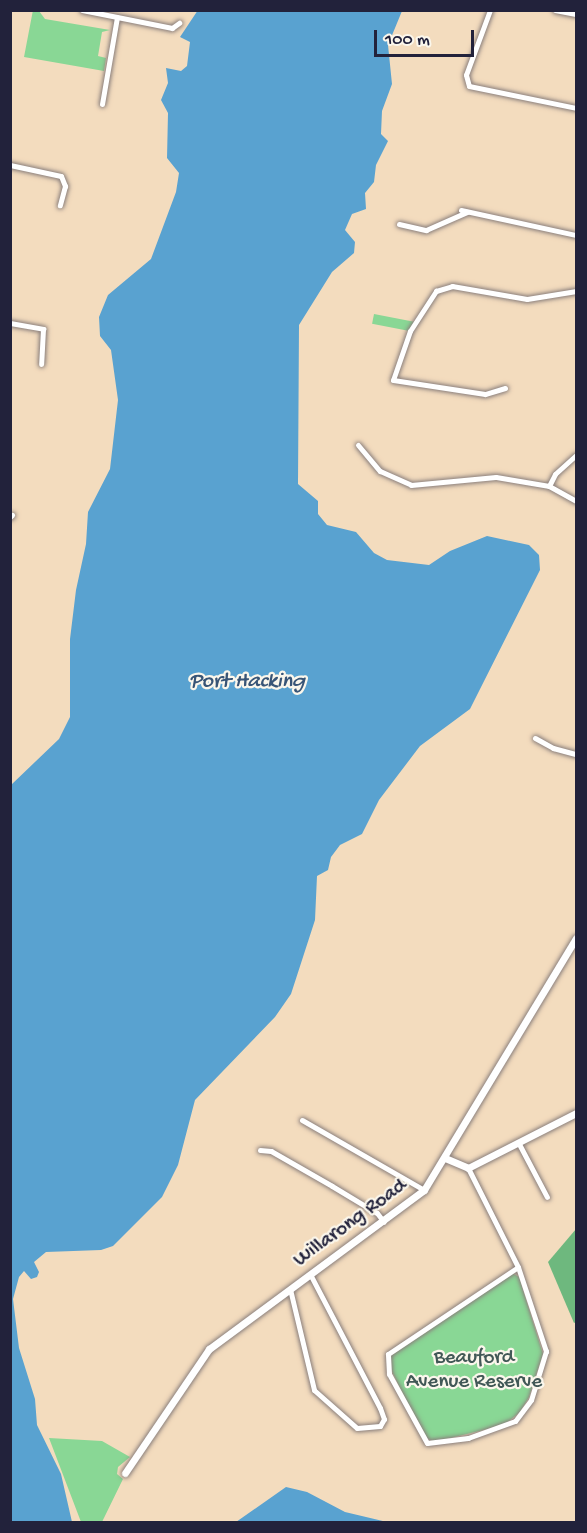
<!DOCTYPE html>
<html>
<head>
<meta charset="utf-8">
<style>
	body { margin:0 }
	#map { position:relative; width:587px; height:1533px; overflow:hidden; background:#f3dcbe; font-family:"Gochi Hand",sans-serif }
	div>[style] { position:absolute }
	.green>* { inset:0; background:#89d795; transform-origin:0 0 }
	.forest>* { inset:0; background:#6eb87e }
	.water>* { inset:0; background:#59a2d0 }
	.roads { filter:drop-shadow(0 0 2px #8a7f7c) drop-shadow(0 0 2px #8a7f7c) }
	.minor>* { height:5px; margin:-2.5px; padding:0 2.5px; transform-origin:2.5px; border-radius:2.5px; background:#fff }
	.tertiary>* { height:7px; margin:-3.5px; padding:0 3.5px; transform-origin:3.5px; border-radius:3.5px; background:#fff }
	span { translate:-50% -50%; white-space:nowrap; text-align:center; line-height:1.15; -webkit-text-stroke:4.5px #fbf7ec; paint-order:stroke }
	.street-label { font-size:21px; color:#22223b }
	.park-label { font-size:21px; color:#415856 }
	.water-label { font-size:22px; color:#385577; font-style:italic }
	.frame { position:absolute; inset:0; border:12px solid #22223b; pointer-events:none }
	.scale { position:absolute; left:374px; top:30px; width:100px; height:27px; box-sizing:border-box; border:3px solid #22223b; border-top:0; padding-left:8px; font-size:18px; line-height:21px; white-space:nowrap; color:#22223b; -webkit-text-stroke:4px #fbf7ec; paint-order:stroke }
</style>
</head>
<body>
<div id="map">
	<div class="green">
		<i style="clip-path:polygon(33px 10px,39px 11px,45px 19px,110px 30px,102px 32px,98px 56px,106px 58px,104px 71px,24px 57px)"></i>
		<i style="left:374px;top:314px;width:42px;height:10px;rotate:11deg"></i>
		<i style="clip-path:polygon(512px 1273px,519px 1277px,543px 1354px,529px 1397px,520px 1412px,504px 1425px,434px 1442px,423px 1436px,389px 1365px,390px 1356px)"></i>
		<i style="clip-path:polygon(49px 1438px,102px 1441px,130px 1457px,118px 1467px,117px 1474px,123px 1479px,102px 1522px,81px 1522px)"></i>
	</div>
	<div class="forest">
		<i style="clip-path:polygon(576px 1229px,576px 1322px,574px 1323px,548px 1262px)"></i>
	</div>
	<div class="water">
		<i style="clip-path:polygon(198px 10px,402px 11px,388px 45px,392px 84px,382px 111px,381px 134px,388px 141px,376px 165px,374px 182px,365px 193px,366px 209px,352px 214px,345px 230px,355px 242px,354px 253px,332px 272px,299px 325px,298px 484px,318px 501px,318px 514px,327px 525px,356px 532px,374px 553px,387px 560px,429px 565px,450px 551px,487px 536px,529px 545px,539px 555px,540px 570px,470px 709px,420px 746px,379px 800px,362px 834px,340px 845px,331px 857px,328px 870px,317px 876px,315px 920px,291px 994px,275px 1017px,195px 1100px,178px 1165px,162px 1197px,113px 1246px,101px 1250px,46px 1252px,34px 1262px,39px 1272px,37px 1277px,31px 1279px,24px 1271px,19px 1277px,13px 1299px,19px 1348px,35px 1399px,37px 1425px,61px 1474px,72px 1522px,11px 1522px,11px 785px,59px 739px,70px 717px,70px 639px,76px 590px,86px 544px,88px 512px,110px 469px,118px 400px,111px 350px,100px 336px,99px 317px,108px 295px,151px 259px,176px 192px,179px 173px,167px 158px,168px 113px,161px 100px,168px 83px,166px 68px,181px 71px,187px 66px,190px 42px,180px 37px)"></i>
		<i style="clip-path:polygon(286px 1487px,307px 1492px,345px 1512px,387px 1522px,236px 1522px)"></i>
	</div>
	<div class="roads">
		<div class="minor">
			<i style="left:82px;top:10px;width:92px;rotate:11.3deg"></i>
			<i style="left:172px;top:28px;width:9px;rotate:-36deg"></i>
			<i style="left:490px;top:10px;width:69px;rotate:110.3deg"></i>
			<i style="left:466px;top:75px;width:11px;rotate:75deg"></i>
			<i style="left:469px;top:86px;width:109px;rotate:11.6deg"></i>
			<i style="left:555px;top:10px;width:21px;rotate:11deg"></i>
			<i style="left:102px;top:104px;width:88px;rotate:-80.2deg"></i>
			<i style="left:10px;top:165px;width:52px;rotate:12.2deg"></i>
			<i style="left:61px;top:176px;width:11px;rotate:68deg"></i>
			<i style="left:65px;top:186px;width:20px;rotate:105deg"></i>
			<i style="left:461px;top:210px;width:118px;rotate:12.3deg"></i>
			<i style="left:399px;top:224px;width:28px;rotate:13deg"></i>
			<i style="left:426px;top:230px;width:45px;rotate:-23.7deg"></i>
			<i style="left:10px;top:323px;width:34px;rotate:10deg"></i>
			<i style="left:43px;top:329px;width:35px;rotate:93deg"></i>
			<i style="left:505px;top:388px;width:21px;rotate:163deg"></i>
			<i style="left:485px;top:394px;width:93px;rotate:-171.3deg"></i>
			<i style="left:393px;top:380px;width:52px;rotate:-70.9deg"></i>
			<i style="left:410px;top:331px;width:48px;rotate:-57deg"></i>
			<i style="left:436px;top:291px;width:17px;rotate:-17deg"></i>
			<i style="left:452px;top:286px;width:76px;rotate:9.8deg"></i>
			<i style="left:527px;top:299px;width:50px;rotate:-9.3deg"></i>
			<i style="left:358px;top:445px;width:34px;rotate:50deg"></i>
			<i style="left:380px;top:471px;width:34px;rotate:24deg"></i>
			<i style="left:411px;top:485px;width:85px;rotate:-5.4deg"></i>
			<i style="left:496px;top:477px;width:54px;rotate:9.6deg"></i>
			<i style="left:549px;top:486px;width:31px;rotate:29deg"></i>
			<i style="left:549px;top:486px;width:13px;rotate:-63deg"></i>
			<i style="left:555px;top:474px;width:28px;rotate:-42deg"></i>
			<i style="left:10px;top:517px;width:3px;rotate:-45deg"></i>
			<i style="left:535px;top:738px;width:21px;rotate:29deg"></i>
			<i style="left:553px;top:748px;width:24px;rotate:15deg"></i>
			<i style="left:302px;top:1120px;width:141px;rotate:29.8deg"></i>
			<i style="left:518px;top:1142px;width:62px;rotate:62.2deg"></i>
			<i style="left:260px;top:1150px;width:11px;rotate:5deg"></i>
			<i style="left:271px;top:1151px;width:70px;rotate:29.8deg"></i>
			<i style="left:332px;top:1186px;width:52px;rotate:31deg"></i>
			<i style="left:377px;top:1213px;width:11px;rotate:52deg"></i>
			<i style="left:468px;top:1168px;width:111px;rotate:63.2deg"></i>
			<i style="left:518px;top:1267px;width:89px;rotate:71.6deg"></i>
			<i style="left:546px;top:1351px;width:51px;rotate:107deg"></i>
			<i style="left:531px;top:1400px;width:26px;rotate:127deg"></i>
			<i style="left:515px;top:1421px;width:50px;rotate:160.1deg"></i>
			<i style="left:468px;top:1438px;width:41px;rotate:173deg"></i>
			<i style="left:427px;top:1443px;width:79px;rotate:-118.8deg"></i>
			<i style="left:389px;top:1374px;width:20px;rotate:-93deg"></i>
			<i style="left:388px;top:1354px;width:156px;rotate:-33.8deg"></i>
			<i style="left:290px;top:1289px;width:104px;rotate:76.6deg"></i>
			<i style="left:314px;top:1390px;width:57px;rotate:41.5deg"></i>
			<i style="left:357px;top:1428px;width:23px;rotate:-5deg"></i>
			<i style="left:380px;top:1426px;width:8px;rotate:-60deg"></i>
			<i style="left:384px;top:1419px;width:12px;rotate:-110deg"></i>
			<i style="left:380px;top:1408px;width:151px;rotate:-117.6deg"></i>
		</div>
		<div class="tertiary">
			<i style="left:445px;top:1158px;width:25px;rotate:23deg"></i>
			<i style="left:468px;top:1168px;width:121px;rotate:-27deg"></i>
			<i style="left:125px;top:1473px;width:150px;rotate:-55.9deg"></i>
			<i style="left:209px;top:1349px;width:267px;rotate:-36.5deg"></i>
			<i style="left:424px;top:1190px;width:294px;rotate:-58.9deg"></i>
		</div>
	</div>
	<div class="street-label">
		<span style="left:351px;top:1224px;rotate:-36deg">Willarong Road</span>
	</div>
	<div class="park-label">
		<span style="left:474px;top:1371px">Beauford<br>Avenue Reserve</span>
	</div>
	<div class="water-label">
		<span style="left:247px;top:683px">Port Hacking</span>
	</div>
	<div class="frame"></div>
	<div class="scale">100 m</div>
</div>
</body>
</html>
